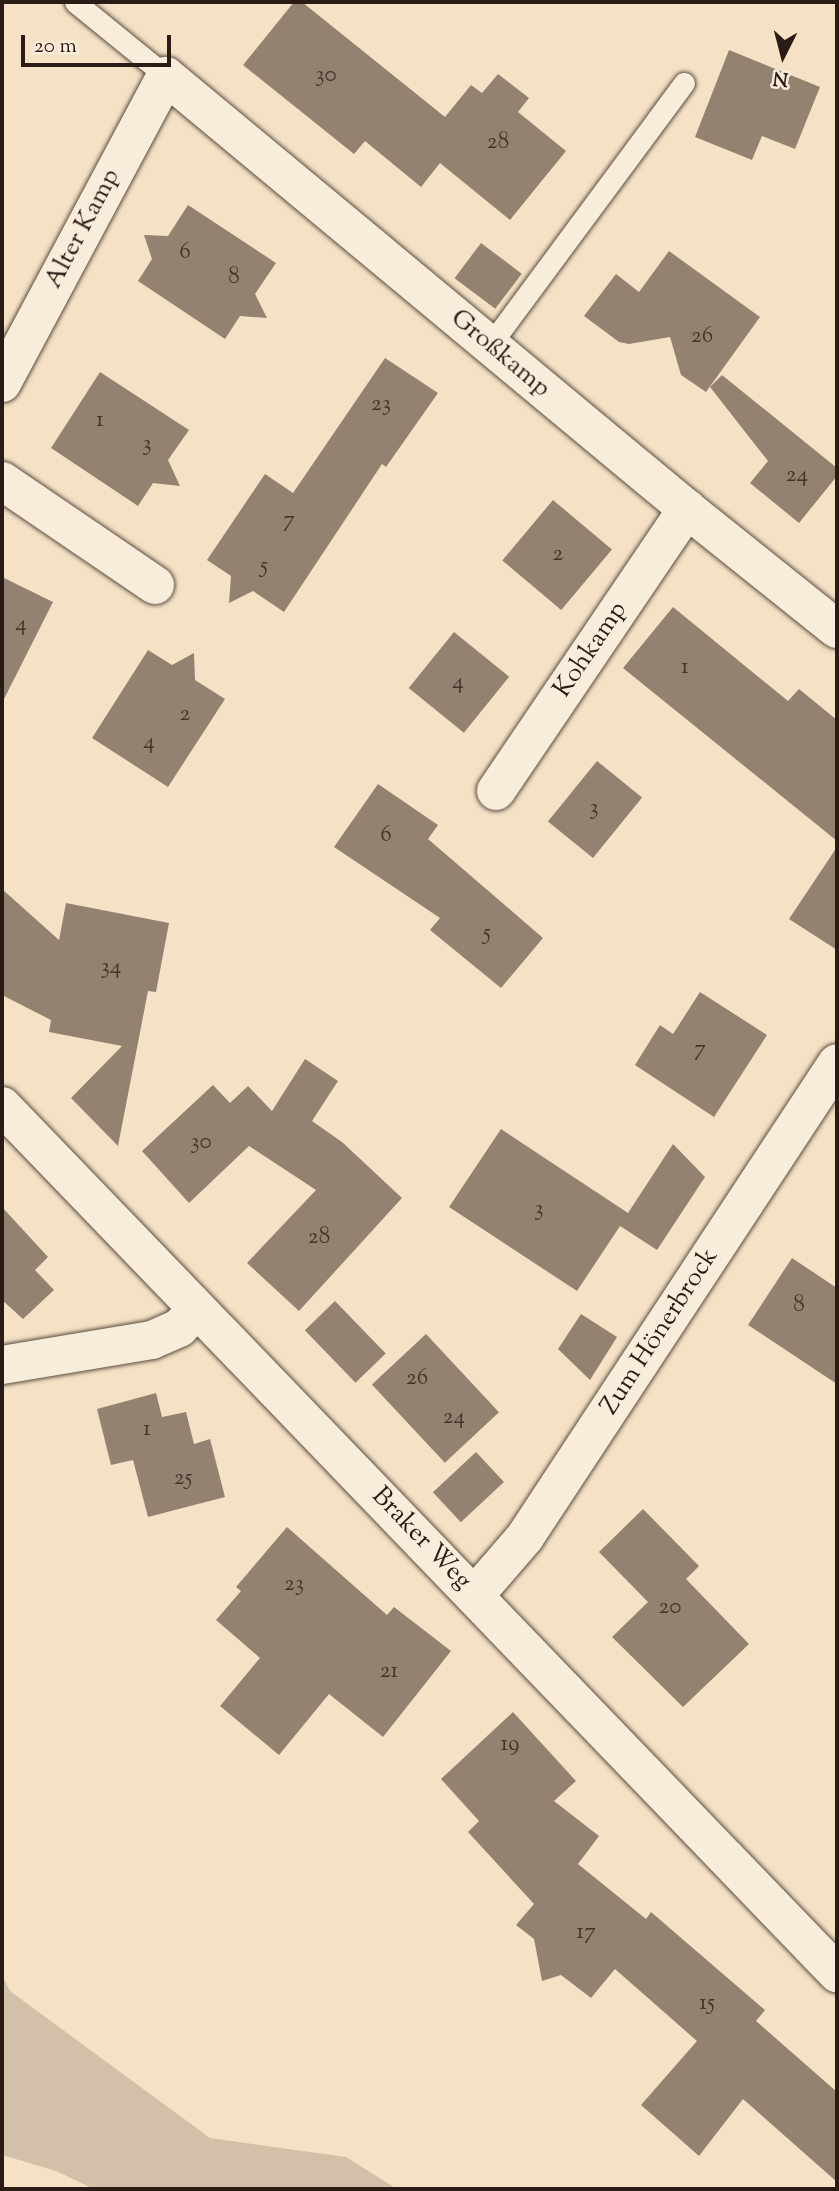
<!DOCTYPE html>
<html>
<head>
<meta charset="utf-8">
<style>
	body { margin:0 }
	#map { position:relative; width:839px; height:2191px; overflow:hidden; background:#f5e2c6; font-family:"Sorts Mill Goudy",serif }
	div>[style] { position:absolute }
	.green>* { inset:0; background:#d2c0a8 }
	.building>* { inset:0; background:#948271; transform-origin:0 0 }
	.roads { filter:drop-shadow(0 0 2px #5d4d40) drop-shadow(0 0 2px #5d4d40) }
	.service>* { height:21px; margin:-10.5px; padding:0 10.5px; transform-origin:10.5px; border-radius:10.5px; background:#f8ecda }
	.minor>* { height:38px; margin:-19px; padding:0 19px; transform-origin:19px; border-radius:19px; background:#f8ecda }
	span { translate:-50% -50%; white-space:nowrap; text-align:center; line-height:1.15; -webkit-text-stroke:5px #f8ecda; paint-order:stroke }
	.number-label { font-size:23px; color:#44352b }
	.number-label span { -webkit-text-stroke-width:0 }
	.street-label { font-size:26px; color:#2a1b14 }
	.frame { position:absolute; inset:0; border:4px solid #2a1b14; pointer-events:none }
	.north { position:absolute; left:748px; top:21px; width:70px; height:70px; -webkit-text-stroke:5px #f8ecda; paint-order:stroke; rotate:186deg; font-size:19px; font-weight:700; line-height:28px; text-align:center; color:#2a1b14 }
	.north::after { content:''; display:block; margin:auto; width:24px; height:32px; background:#2a1b14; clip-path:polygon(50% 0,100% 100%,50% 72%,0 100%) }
	.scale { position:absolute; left:21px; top:35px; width:150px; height:32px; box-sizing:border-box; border:4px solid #2a1b14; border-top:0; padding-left:9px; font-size:21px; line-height:24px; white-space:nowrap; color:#2a1b14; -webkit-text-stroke:5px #f8ecda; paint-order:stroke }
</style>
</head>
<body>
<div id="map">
	<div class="green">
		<i style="clip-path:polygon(2px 1975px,10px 1991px,210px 2138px,346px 2157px,397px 2189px,94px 2189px,56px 2171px,2px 2155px)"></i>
	</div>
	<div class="building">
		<i style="clip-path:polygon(294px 2px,302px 2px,445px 117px,471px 85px,482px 93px,498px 74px,529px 98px,518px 112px,566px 151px,510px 220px,440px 163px,421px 187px,365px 141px,354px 154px,243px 65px)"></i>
		<i style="clip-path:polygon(729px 50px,820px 87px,795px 149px,762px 136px,752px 160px,695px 137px)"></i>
		<i style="clip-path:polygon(188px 205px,276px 263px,255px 294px,267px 318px,240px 316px,225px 339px,138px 281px,152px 259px,144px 235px,168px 236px)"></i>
		<i style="left:481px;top:243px;width:51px;height:44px;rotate:37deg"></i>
		<i style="clip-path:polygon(669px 251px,760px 317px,706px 392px,681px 375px,670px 337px,629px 344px,619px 342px,584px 316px,616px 274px,639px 292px)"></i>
		<i style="clip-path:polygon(385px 358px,438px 393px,386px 467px,382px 464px,284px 612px,253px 591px,229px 603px,231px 576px,207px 560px,265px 474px,293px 493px)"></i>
		<i style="clip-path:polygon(100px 372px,189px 430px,168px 460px,180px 486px,153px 483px,138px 506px,51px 448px)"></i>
		<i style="clip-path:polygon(722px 375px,837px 468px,837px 476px,799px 523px,750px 483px,768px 461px,710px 387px)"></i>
		<i style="left:553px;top:500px;width:77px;height:79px;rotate:40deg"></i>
		<i style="clip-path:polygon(2px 577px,53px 602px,2px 703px)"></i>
		<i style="clip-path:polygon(673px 607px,788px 701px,799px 689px,837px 720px,837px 841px,623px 668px)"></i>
		<i style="left:454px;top:632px;width:71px;height:72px;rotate:39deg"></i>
		<i style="clip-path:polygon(148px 650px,172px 665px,194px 653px,195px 680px,225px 699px,168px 787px,92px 738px)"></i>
		<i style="left:597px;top:761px;width:58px;height:78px;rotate:39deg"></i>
		<i style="clip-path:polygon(378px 784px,438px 825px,428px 839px,543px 938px,501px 988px,430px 930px,440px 918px,334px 847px)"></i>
		<i style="clip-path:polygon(837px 847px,837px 950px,789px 919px)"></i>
		<i style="clip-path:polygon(2px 889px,59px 940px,66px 903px,169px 923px,156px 992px,148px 991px,118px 1146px,71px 1098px,122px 1046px,49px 1032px,51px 1020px,2px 995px)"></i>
		<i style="clip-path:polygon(700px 992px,767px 1035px,714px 1117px,635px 1065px,660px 1025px,673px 1034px)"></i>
		<i style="clip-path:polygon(305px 1059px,338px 1081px,312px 1121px,342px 1142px,402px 1198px,299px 1311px,247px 1263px,316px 1190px,249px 1146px,189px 1203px,142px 1151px,213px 1085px,230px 1103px,248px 1086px,272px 1111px)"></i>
		<i style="clip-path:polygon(501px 1129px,628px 1213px,673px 1144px,705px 1177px,657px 1250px,620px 1226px,577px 1291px,449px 1207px)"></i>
		<i style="clip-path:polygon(2px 1207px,48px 1257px,35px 1270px,54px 1290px,23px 1319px,2px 1300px)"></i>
		<i style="clip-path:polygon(792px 1258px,837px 1288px,837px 1384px,748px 1325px)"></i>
		<i style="left:335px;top:1301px;width:73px;height:42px;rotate:46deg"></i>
		<i style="clip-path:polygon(581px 1314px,617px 1337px,590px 1380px,558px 1349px)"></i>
		<i style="left:426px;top:1334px;width:107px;height:74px;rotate:47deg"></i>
		<i style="clip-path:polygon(156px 1393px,162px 1417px,186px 1412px,194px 1444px,210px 1439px,225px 1497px,148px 1517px,133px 1460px,111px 1465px,97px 1409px)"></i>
		<i style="left:476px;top:1452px;width:41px;height:59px;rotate:47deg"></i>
		<i style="clip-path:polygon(643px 1509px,699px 1566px,686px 1579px,749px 1644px,683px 1707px,612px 1637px,648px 1602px,599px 1552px)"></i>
		<i style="clip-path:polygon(287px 1527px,387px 1615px,394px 1607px,451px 1651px,383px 1737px,329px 1694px,279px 1755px,220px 1706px,260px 1658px,216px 1620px,241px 1591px,236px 1587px)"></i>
		<i style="clip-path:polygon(513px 1712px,576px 1781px,554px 1801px,599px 1836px,578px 1864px,646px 1919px,651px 1912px,765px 2010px,756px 2021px,837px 2092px,837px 2182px,743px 2099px,699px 2156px,641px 2105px,697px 2041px,615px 1969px,591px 1998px,561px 1975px,542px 1981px,534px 1939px,516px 1925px,534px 1904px,468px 1832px,479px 1821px,441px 1779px)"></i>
	</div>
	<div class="roads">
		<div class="service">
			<i style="left:75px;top:2px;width:117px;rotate:39.1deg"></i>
			<i style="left:490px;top:345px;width:326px;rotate:-53.5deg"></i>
		</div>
		<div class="minor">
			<i style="left:2px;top:383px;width:348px;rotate:-61.9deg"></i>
			<i style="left:166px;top:76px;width:677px;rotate:39.73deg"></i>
			<i style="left:687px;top:509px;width:192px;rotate:38.7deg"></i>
			<i style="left:2px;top:481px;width:185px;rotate:34.2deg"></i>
			<i style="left:496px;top:791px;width:341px;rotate:-55.9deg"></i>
			<i style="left:2px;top:1106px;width:1204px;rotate:46.08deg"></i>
			<i style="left:2px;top:1365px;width:152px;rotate:-9.5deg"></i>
			<i style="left:152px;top:1340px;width:30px;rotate:-24deg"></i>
			<i style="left:179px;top:1328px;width:25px;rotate:-45deg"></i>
			<i style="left:475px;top:1595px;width:77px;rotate:-49.2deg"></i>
			<i style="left:525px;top:1537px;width:567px;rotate:-56.65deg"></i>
		</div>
	</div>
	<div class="number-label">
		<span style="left:326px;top:76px">30</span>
		<span style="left:498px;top:143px">28</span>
		<span style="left:185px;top:253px">6</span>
		<span style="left:234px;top:278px">8</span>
		<span style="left:702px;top:337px">26</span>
		<span style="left:381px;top:405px">23</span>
		<span style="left:100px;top:421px">1</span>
		<span style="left:147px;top:445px">3</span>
		<span style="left:797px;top:476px">24</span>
		<span style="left:289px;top:521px">7</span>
		<span style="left:558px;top:555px">2</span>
		<span style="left:264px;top:567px">5</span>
		<span style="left:21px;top:625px">4</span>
		<span style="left:685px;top:668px">1</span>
		<span style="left:458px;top:683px">4</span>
		<span style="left:185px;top:715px">2</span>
		<span style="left:149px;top:743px">4</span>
		<span style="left:594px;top:809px">3</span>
		<span style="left:386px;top:836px">6</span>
		<span style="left:487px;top:934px">5</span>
		<span style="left:111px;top:968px">34</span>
		<span style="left:700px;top:1050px">7</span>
		<span style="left:201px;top:1143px">30</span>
		<span style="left:539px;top:1210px">3</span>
		<span style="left:319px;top:1238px">28</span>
		<span style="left:799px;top:1306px">8</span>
		<span style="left:417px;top:1379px">26</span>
		<span style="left:454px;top:1418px">24</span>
		<span style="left:147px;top:1430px">1</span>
		<span style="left:183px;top:1479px">25</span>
		<span style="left:294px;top:1585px">23</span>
		<span style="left:670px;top:1608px">20</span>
		<span style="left:389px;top:1672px">21</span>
		<span style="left:510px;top:1745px">19</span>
		<span style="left:586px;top:1933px">17</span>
		<span style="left:707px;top:2004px">15</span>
	</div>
	<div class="street-label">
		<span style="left:83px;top:229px;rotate:-62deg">Alter Kamp</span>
		<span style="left:500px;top:354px;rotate:40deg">Großkamp</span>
		<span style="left:591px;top:650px;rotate:-56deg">Kohkamp</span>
		<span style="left:660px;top:1332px;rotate:-57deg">Zum Hönerbrock</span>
		<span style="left:421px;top:1539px;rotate:46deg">Braker Weg</span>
	</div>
	<div class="frame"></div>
	<div class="north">N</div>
	<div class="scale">20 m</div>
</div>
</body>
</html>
